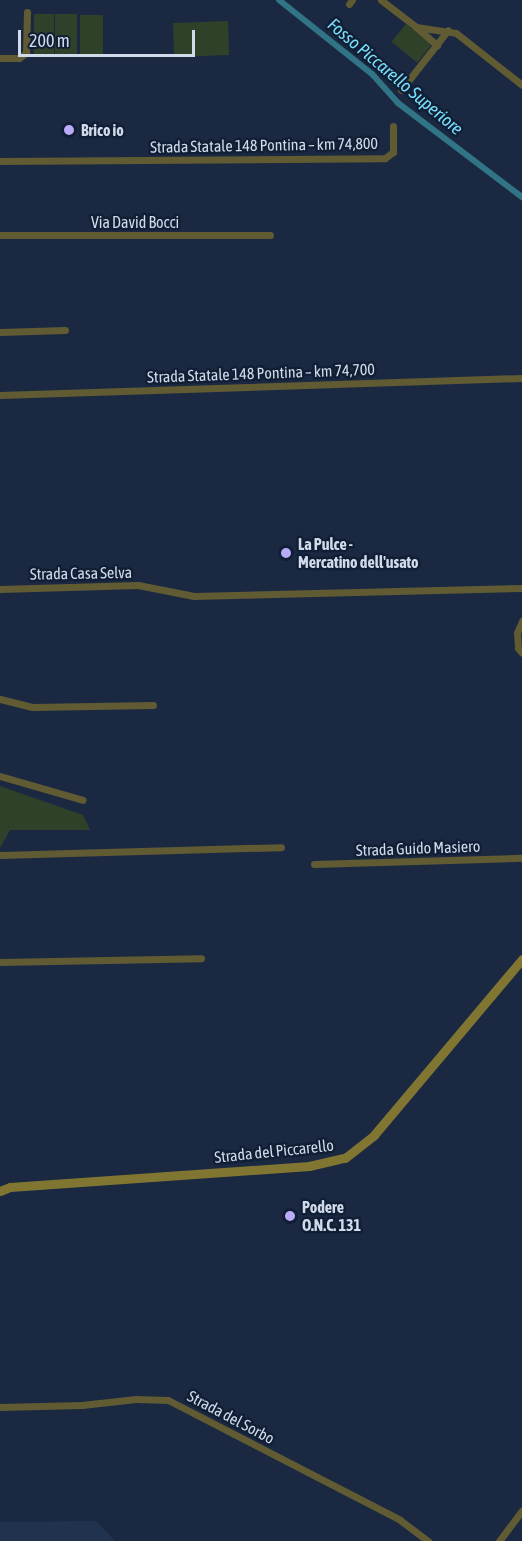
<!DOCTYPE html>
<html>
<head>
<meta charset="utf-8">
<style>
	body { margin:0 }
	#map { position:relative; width:522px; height:1541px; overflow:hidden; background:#1a2941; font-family:"Asap Condensed",sans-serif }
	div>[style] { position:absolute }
	.built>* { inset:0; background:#21324f }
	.green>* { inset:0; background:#304129; transform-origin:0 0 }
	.canal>* { height:6px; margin:-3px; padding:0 3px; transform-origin:3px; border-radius:3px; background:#317486 }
	.street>* { height:7px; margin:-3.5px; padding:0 3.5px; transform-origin:3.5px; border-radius:3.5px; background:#605b32 }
	.secondary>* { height:9px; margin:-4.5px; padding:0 4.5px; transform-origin:4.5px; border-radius:4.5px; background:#807632 }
	.dots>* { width:16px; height:16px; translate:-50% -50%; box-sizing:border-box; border:3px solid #111f36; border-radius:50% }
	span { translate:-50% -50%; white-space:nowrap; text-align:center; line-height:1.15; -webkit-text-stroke:5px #111f36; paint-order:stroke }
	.poi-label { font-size:16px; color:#d0daea; font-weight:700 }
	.left { translate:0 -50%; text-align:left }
	.street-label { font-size:16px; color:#d0daea }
	.water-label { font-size:18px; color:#78def9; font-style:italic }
	.scale { position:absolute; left:18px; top:30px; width:177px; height:27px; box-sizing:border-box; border:3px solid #d0daea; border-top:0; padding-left:8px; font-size:18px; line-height:21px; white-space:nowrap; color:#d0daea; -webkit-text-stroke:4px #111f36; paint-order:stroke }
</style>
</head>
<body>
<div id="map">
	<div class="built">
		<i style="clip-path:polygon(96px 1521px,115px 1541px,0 1541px,0 1522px)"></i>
	</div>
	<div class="green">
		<i style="left:34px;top:14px;width:20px;height:40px"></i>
		<i style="left:55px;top:14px;width:22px;height:40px"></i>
		<i style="left:80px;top:15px;width:23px;height:39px"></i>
		<i style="left:228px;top:21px;width:34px;height:55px;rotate:88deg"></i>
		<i style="left:406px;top:24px;width:33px;height:23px;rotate:39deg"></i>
		<i style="clip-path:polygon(0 786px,83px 815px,90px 830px,10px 830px,0 848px)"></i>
	</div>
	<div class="canal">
		<i style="left:279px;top:0;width:119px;rotate:38.5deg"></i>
		<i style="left:372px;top:74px;width:39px;rotate:48deg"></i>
		<i style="left:398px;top:103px;width:156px;rotate:37.2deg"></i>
	</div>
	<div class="street">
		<i style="left:381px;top:0;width:44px;rotate:37.6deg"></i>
		<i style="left:416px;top:27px;width:40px;rotate:8.5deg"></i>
		<i style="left:456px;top:33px;width:84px;rotate:38.2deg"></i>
		<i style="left:349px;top:4px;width:5px;rotate:-53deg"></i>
		<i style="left:416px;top:27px;width:28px;rotate:41deg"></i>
		<i style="left:0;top:58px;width:19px"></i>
		<i style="left:19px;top:58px;width:9px;rotate:-36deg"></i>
		<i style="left:26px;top:53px;width:41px;rotate:-88.6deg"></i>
		<i style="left:401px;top:90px;width:76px;rotate:-51.9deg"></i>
		<i style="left:0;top:161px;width:385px;rotate:-0.4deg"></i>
		<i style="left:385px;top:158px;width:10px;rotate:-37deg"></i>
		<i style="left:393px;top:152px;width:26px;rotate:-90deg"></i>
		<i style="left:0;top:235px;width:270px"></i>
		<i style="left:0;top:332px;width:65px;rotate:-1.8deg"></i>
		<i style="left:0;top:395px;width:522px;rotate:-1.87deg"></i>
		<i style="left:0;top:589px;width:138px;rotate:-1.7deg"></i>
		<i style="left:138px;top:585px;width:57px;rotate:11.1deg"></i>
		<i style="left:194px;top:596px;width:328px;rotate:-1.4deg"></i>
		<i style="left:522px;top:621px;width:13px;rotate:113deg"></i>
		<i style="left:517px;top:633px;width:15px;rotate:86deg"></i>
		<i style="left:518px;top:648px;width:6px;rotate:51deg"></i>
		<i style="left:0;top:699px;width:33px;rotate:14deg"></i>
		<i style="left:32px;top:707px;width:121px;rotate:-0.9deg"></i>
		<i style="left:0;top:776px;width:86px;rotate:16.1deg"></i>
		<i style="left:0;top:855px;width:281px;rotate:-1.6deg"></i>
		<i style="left:314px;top:864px;width:208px;rotate:-1.7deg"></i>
		<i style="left:0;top:962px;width:201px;rotate:-1.1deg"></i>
		<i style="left:0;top:1407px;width:82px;rotate:-1.4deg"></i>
		<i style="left:82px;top:1405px;width:54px;rotate:-6.3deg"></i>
		<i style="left:136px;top:1399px;width:32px;rotate:2deg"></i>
		<i style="left:168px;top:1400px;width:261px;rotate:27.3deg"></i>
		<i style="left:400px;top:1520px;width:35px;rotate:37deg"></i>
		<i style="left:499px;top:1541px;width:38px;rotate:-53deg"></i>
	</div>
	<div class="secondary">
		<i style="left:0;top:1191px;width:11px;rotate:-22deg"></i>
		<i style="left:10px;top:1187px;width:300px;rotate:-4deg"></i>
		<i style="left:309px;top:1166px;width:37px;rotate:-13deg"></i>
		<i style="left:345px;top:1158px;width:37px;rotate:-38deg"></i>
		<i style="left:374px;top:1135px;width:230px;rotate:-49.9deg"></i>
	</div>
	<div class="dots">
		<i style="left:69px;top:130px;background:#b9abf7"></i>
		<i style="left:286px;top:553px;background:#b9abf7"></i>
		<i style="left:290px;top:1216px;background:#b9abf7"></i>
	</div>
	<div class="poi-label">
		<span class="left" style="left:81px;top:130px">Brico io</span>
		<span class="left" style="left:298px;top:553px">La Pulce -<br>Mercatino dell'usato</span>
		<span class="left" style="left:302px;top:1216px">Podere<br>O.N.C. 131</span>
	</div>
	<div class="street-label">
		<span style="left:264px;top:145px;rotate:-1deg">Strada Statale 148 Pontina – km 74,800</span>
		<span style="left:135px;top:222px">Via David Bocci</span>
		<span style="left:261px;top:373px;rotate:-2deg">Strada Statale 148 Pontina – km 74,700</span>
		<span style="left:81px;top:573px;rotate:-1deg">Strada Casa Selva</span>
		<span style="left:418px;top:848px;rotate:-2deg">Strada Guido Masiero</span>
		<span style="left:274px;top:1151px;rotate:-6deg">Strada del Piccarello</span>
		<span style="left:231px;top:1417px;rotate:28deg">Strada del Sorbo</span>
	</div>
	<div class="water-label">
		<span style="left:395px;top:77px;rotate:40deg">Fosso Piccarello Superiore</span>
	</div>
	<div class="scale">200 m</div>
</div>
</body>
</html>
